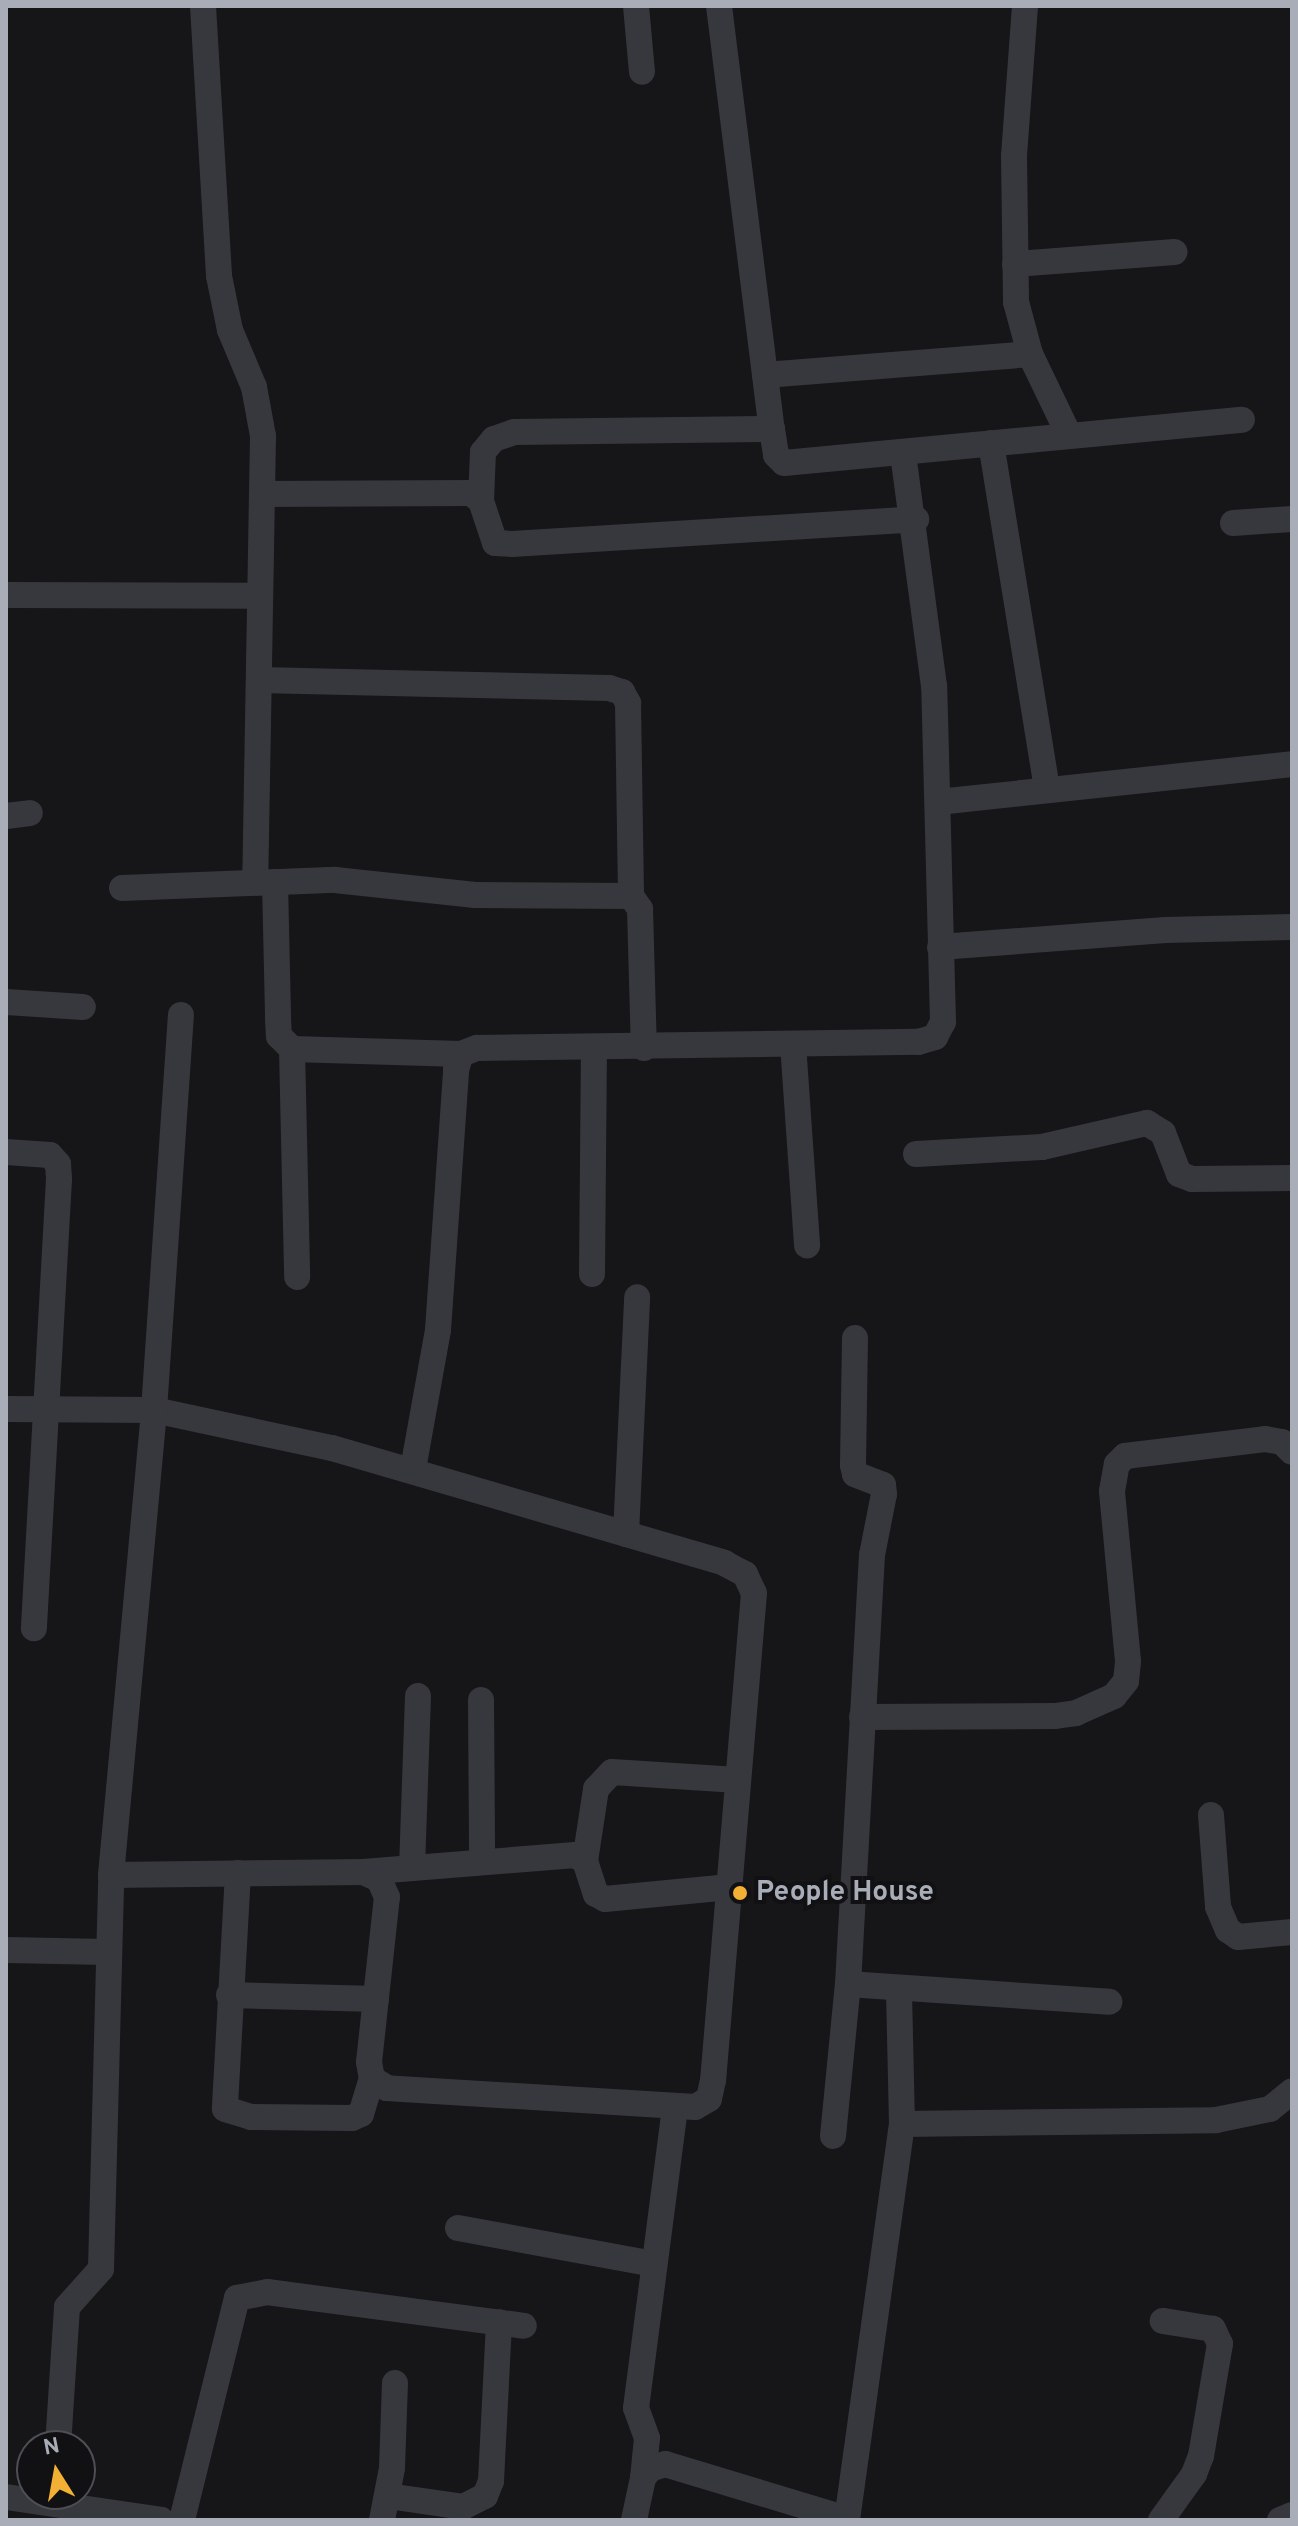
<!DOCTYPE html>
<html>
<head>
<meta charset="utf-8">
<style>
	body { margin:0 }
	#map { position:relative; width:1298px; height:2526px; overflow:hidden; background:#161618; font-family:Overpass,sans-serif }
	div>[style] { position:absolute }
	.minor>* { height:26px; margin:-13px; padding:0 13px; transform-origin:13px; border-radius:13px; background:#37383d }
	.dots>* { width:22px; height:22px; translate:-50% -50%; box-sizing:border-box; border:4px solid #111113; border-radius:50% }
	span { translate:-50% -50%; white-space:nowrap; text-align:center; line-height:1.15; -webkit-text-stroke:8px #111113; paint-order:stroke }
	.poi-label { font-size:28px; color:#a8adb8; font-weight:700 }
	.left { translate:0 -50%; text-align:left }
	.frame { position:absolute; inset:0; border:8px solid #a8adb8; pointer-events:none }
	.north { position:absolute; left:16px; top:2430px; width:80px; height:80px; box-sizing:border-box; background:#111113; border:2px solid #4d4f55; border-radius:50%; rotate:349deg; font-size:22px; font-weight:700; line-height:32px; text-align:center; color:#a8adb8 }
	.north::after { content:''; display:block; margin:auto; width:28px; height:36px; background:#f2b134; clip-path:polygon(50% 0,100% 100%,50% 72%,0 100%) }
</style>
</head>
<body>
<div id="map">
	<div class="minor">
		<i style="left:203px;top:6px;width:270px;rotate:86.6deg"></i>
		<i style="left:219px;top:276px;width:55px;rotate:78.5deg"></i>
		<i style="left:230px;top:330px;width:62px;rotate:67.2deg"></i>
		<i style="left:254px;top:387px;width:50px;rotate:79.6deg"></i>
		<i style="left:263px;top:436px;width:446px;rotate:91deg"></i>
		<i style="left:636px;top:6px;width:66px;rotate:84.8deg"></i>
		<i style="left:719px;top:6px;width:426px;rotate:82.9deg"></i>
		<i style="left:772px;top:429px;width:26px;rotate:81deg"></i>
		<i style="left:776px;top:455px;width:11px;rotate:45deg"></i>
		<i style="left:784px;top:463px;width:460px;rotate:-5.4deg"></i>
		<i style="left:1025px;top:6px;width:150px;rotate:94.2deg"></i>
		<i style="left:1014px;top:156px;width:146px;rotate:89.2deg"></i>
		<i style="left:1016px;top:302px;width:54px;rotate:74.9deg"></i>
		<i style="left:1030px;top:354px;width:90px;rotate:64.3deg"></i>
		<i style="left:1015px;top:264px;width:160px;rotate:-4.3deg"></i>
		<i style="left:765px;top:375px;width:266px;rotate:-4.5deg"></i>
		<i style="left:991px;top:443px;width:351px;rotate:80.8deg"></i>
		<i style="left:263px;top:494px;width:208px;rotate:-0.3deg"></i>
		<i style="left:471px;top:493px;width:13px;rotate:39deg"></i>
		<i style="left:481px;top:501px;width:44px;rotate:71.6deg"></i>
		<i style="left:495px;top:543px;width:17px;rotate:3deg"></i>
		<i style="left:512px;top:544px;width:405px;rotate:-3.5deg"></i>
		<i style="left:481px;top:501px;width:49px;rotate:-87.7deg"></i>
		<i style="left:483px;top:452px;width:17px;rotate:-50deg"></i>
		<i style="left:494px;top:439px;width:21px;rotate:-19deg"></i>
		<i style="left:514px;top:432px;width:258px;rotate:-0.7deg"></i>
		<i style="left:1233px;top:523px;width:59px;rotate:-3.9deg"></i>
		<i style="left:6px;top:595px;width:254px;rotate:0.2deg"></i>
		<i style="left:259px;top:680px;width:350px;rotate:1.3deg"></i>
		<i style="left:609px;top:688px;width:14px;rotate:17deg"></i>
		<i style="left:622px;top:692px;width:13px;rotate:61deg"></i>
		<i style="left:628px;top:703px;width:193px;rotate:89.1deg"></i>
		<i style="left:938px;top:802px;width:356px;rotate:-6.1deg"></i>
		<i style="left:6px;top:816px;width:24px;rotate:-7deg"></i>
		<i style="left:275px;top:882px;width:137px;rotate:88.7deg"></i>
		<i style="left:278px;top:1019px;width:17px;rotate:87deg"></i>
		<i style="left:279px;top:1036px;width:18px;rotate:45deg"></i>
		<i style="left:292px;top:1049px;width:169px;rotate:1.7deg"></i>
		<i style="left:122px;top:888px;width:213px;rotate:-2.2deg"></i>
		<i style="left:335px;top:880px;width:141px;rotate:6.1deg"></i>
		<i style="left:475px;top:895px;width:156px;rotate:0.4deg"></i>
		<i style="left:631px;top:896px;width:16px;rotate:55deg"></i>
		<i style="left:640px;top:909px;width:139px;rotate:88.4deg"></i>
		<i style="left:940px;top:947px;width:226px;rotate:-4.3deg"></i>
		<i style="left:1165px;top:930px;width:127px;rotate:-1.4deg"></i>
		<i style="left:6px;top:1002px;width:77px;rotate:3.7deg"></i>
		<i style="left:793px;top:1044px;width:202px;rotate:86deg"></i>
		<i style="left:292px;top:1049px;width:228px;rotate:88.7deg"></i>
		<i style="left:6px;top:1152px;width:44px;rotate:3.9deg"></i>
		<i style="left:50px;top:1155px;width:12px;rotate:48deg"></i>
		<i style="left:58px;top:1164px;width:15px;rotate:86deg"></i>
		<i style="left:59px;top:1179px;width:450px;rotate:93.2deg"></i>
		<i style="left:916px;top:1154px;width:126px;rotate:-3.2deg"></i>
		<i style="left:1042px;top:1147px;width:108px;rotate:-12.9deg"></i>
		<i style="left:1147px;top:1123px;width:19px;rotate:32deg"></i>
		<i style="left:1163px;top:1133px;width:44px;rotate:68.7deg"></i>
		<i style="left:1179px;top:1174px;width:14px;rotate:21deg"></i>
		<i style="left:1192px;top:1179px;width:100px;rotate:-0.6deg"></i>
		<i style="left:592px;top:1274px;width:226px;rotate:-89.5deg"></i>
		<i style="left:6px;top:1409px;width:148px;rotate:0.4deg"></i>
		<i style="left:154px;top:1410px;width:182px;rotate:12.1deg"></i>
		<i style="left:332px;top:1448px;width:409px;rotate:16.3deg"></i>
		<i style="left:724px;top:1563px;width:24px;rotate:28deg"></i>
		<i style="left:745px;top:1574px;width:21px;rotate:65deg"></i>
		<i style="left:754px;top:1593px;width:489px;rotate:94.8deg"></i>
		<i style="left:713px;top:2080px;width:19px;rotate:102deg"></i>
		<i style="left:709px;top:2099px;width:16px;rotate:150deg"></i>
		<i style="left:695px;top:2107px;width:309px;rotate:-176.5deg"></i>
		<i style="left:387px;top:2088px;width:17px;rotate:-149deg"></i>
		<i style="left:372px;top:2079px;width:17px;rotate:-100deg"></i>
		<i style="left:369px;top:2062px;width:166px;rotate:-83.8deg"></i>
		<i style="left:387px;top:1897px;width:20px;rotate:-114deg"></i>
		<i style="left:379px;top:1879px;width:17px;rotate:-156deg"></i>
		<i style="left:363px;top:1872px;width:252px;rotate:179.3deg"></i>
		<i style="left:413px;top:1469px;width:141px;rotate:-79.8deg"></i>
		<i style="left:438px;top:1330px;width:261px;rotate:-86deg"></i>
		<i style="left:456px;top:1070px;width:17px;rotate:-73deg"></i>
		<i style="left:461px;top:1054px;width:17px;rotate:-21deg"></i>
		<i style="left:477px;top:1048px;width:441px;rotate:-0.8deg"></i>
		<i style="left:918px;top:1042px;width:18px;rotate:-16deg"></i>
		<i style="left:935px;top:1037px;width:17px;rotate:-62deg"></i>
		<i style="left:943px;top:1022px;width:336px;rotate:-91.5deg"></i>
		<i style="left:934px;top:686px;width:235px;rotate:-97.6deg"></i>
		<i style="left:626px;top:1534px;width:237px;rotate:-87.3deg"></i>
		<i style="left:481px;top:1700px;width:162px;rotate:89.6deg"></i>
		<i style="left:862px;top:1717px;width:193px;rotate:-0.3deg"></i>
		<i style="left:1055px;top:1716px;width:21px;rotate:-8deg"></i>
		<i style="left:1076px;top:1713px;width:42px;rotate:-24.1deg"></i>
		<i style="left:1114px;top:1696px;width:19px;rotate:-51deg"></i>
		<i style="left:1126px;top:1681px;width:20px;rotate:-84deg"></i>
		<i style="left:1128px;top:1661px;width:171px;rotate:-95.4deg"></i>
		<i style="left:1112px;top:1491px;width:27px;rotate:-80deg"></i>
		<i style="left:1117px;top:1464px;width:11px;rotate:-45deg"></i>
		<i style="left:1125px;top:1456px;width:141px;rotate:-6.9deg"></i>
		<i style="left:1265px;top:1439px;width:17px;rotate:10deg"></i>
		<i style="left:1282px;top:1442px;width:14px;rotate:45deg"></i>
		<i style="left:1211px;top:1815px;width:92px;rotate:85.6deg"></i>
		<i style="left:1218px;top:1907px;width:25px;rotate:67deg"></i>
		<i style="left:1228px;top:1930px;width:12px;rotate:35deg"></i>
		<i style="left:1238px;top:1937px;width:54px;rotate:-5.3deg"></i>
		<i style="left:585px;top:1861px;width:73px;rotate:-81.3deg"></i>
		<i style="left:596px;top:1789px;width:23px;rotate:-47deg"></i>
		<i style="left:612px;top:1772px;width:126px;rotate:3.6deg"></i>
		<i style="left:412px;top:1868px;width:172px;rotate:-88deg"></i>
		<i style="left:363px;top:1872px;width:213px;rotate:-4.6deg"></i>
		<i style="left:575px;top:1855px;width:12px;rotate:31deg"></i>
		<i style="left:585px;top:1861px;width:35px;rotate:72deg"></i>
		<i style="left:596px;top:1894px;width:10px;rotate:29deg"></i>
		<i style="left:605px;top:1899px;width:125px;rotate:-5.5deg"></i>
		<i style="left:238px;top:1873px;width:236px;rotate:93.2deg"></i>
		<i style="left:225px;top:2109px;width:27px;rotate:17deg"></i>
		<i style="left:251px;top:2117px;width:101px;rotate:0.6deg"></i>
		<i style="left:352px;top:2118px;width:10px;rotate:-24deg"></i>
		<i style="left:361px;top:2114px;width:37px;rotate:-73deg"></i>
		<i style="left:6px;top:1950px;width:102px;rotate:1.1deg"></i>
		<i style="left:848px;top:1984px;width:262px;rotate:3.9deg"></i>
		<i style="left:229px;top:1995px;width:147px;rotate:1.6deg"></i>
		<i style="left:902px;top:2124px;width:314px;rotate:-0.7deg"></i>
		<i style="left:1216px;top:2120px;width:55px;rotate:-11.5deg"></i>
		<i style="left:1270px;top:2109px;width:28px;rotate:-39deg"></i>
		<i style="left:833px;top:2136px;width:153px;rotate:-84.4deg"></i>
		<i style="left:848px;top:1984px;width:430px;rotate:-86.8deg"></i>
		<i style="left:872px;top:1555px;width:62px;rotate:-78.9deg"></i>
		<i style="left:884px;top:1494px;width:9px;rotate:-96deg"></i>
		<i style="left:883px;top:1485px;width:30px;rotate:-159deg"></i>
		<i style="left:855px;top:1474px;width:9px;rotate:-103deg"></i>
		<i style="left:853px;top:1465px;width:127px;rotate:-89.1deg"></i>
		<i style="left:458px;top:2228px;width:199px;rotate:10.4deg"></i>
		<i style="left:58px;top:2446px;width:139px;rotate:-86.3deg"></i>
		<i style="left:67px;top:2307px;width:51px;rotate:-48.2deg"></i>
		<i style="left:101px;top:2269px;width:394px;rotate:-88.5deg"></i>
		<i style="left:111px;top:1875px;width:467px;rotate:-84.7deg"></i>
		<i style="left:154px;top:1410px;width:396px;rotate:-86.1deg"></i>
		<i style="left:643px;top:2478px;width:40px;rotate:-84.3deg"></i>
		<i style="left:647px;top:2438px;width:32px;rotate:-110deg"></i>
		<i style="left:636px;top:2408px;width:303px;rotate:-82.6deg"></i>
		<i style="left:388px;top:2496px;width:76px;rotate:8.3deg"></i>
		<i style="left:463px;top:2507px;width:25px;rotate:-27deg"></i>
		<i style="left:485px;top:2496px;width:16px;rotate:-68deg"></i>
		<i style="left:491px;top:2481px;width:159px;rotate:-87.1deg"></i>
		<i style="left:6px;top:2497px;width:157px;rotate:8.4deg"></i>
		<i style="left:182px;top:2520px;width:229px;rotate:-76.1deg"></i>
		<i style="left:237px;top:2298px;width:31px;rotate:-11deg"></i>
		<i style="left:267px;top:2292px;width:259px;rotate:7.5deg"></i>
		<i style="left:382px;top:2520px;width:53px;rotate:-79.1deg"></i>
		<i style="left:392px;top:2468px;width:85px;rotate:-88deg"></i>
		<i style="left:634px;top:2520px;width:43px;rotate:-77.9deg"></i>
		<i style="left:643px;top:2478px;width:11px;rotate:-52deg"></i>
		<i style="left:650px;top:2469px;width:16px;rotate:-18deg"></i>
		<i style="left:665px;top:2464px;width:190px;rotate:16.8deg"></i>
		<i style="left:847px;top:2520px;width:400px;rotate:-82.1deg"></i>
		<i style="left:902px;top:2124px;width:136px;rotate:-91.3deg"></i>
		<i style="left:1161px;top:2520px;width:57px;rotate:-54.3deg"></i>
		<i style="left:1194px;top:2474px;width:19px;rotate:-69deg"></i>
		<i style="left:1201px;top:2456px;width:114px;rotate:-80.4deg"></i>
		<i style="left:1220px;top:2344px;width:17px;rotate:-115deg"></i>
		<i style="left:1213px;top:2329px;width:51px;rotate:-170.9deg"></i>
		<i style="left:1280px;top:2520px;width:13px;rotate:-23deg"></i>
	</div>
	<div class="dots">
		<i style="left:740px;top:1893px;background:#f2b134"></i>
	</div>
	<div class="poi-label">
		<span class="left" style="left:756px;top:1893px">People House</span>
	</div>
	<div class="frame"></div>
	<div class="north">N</div>
</div>
</body>
</html>
